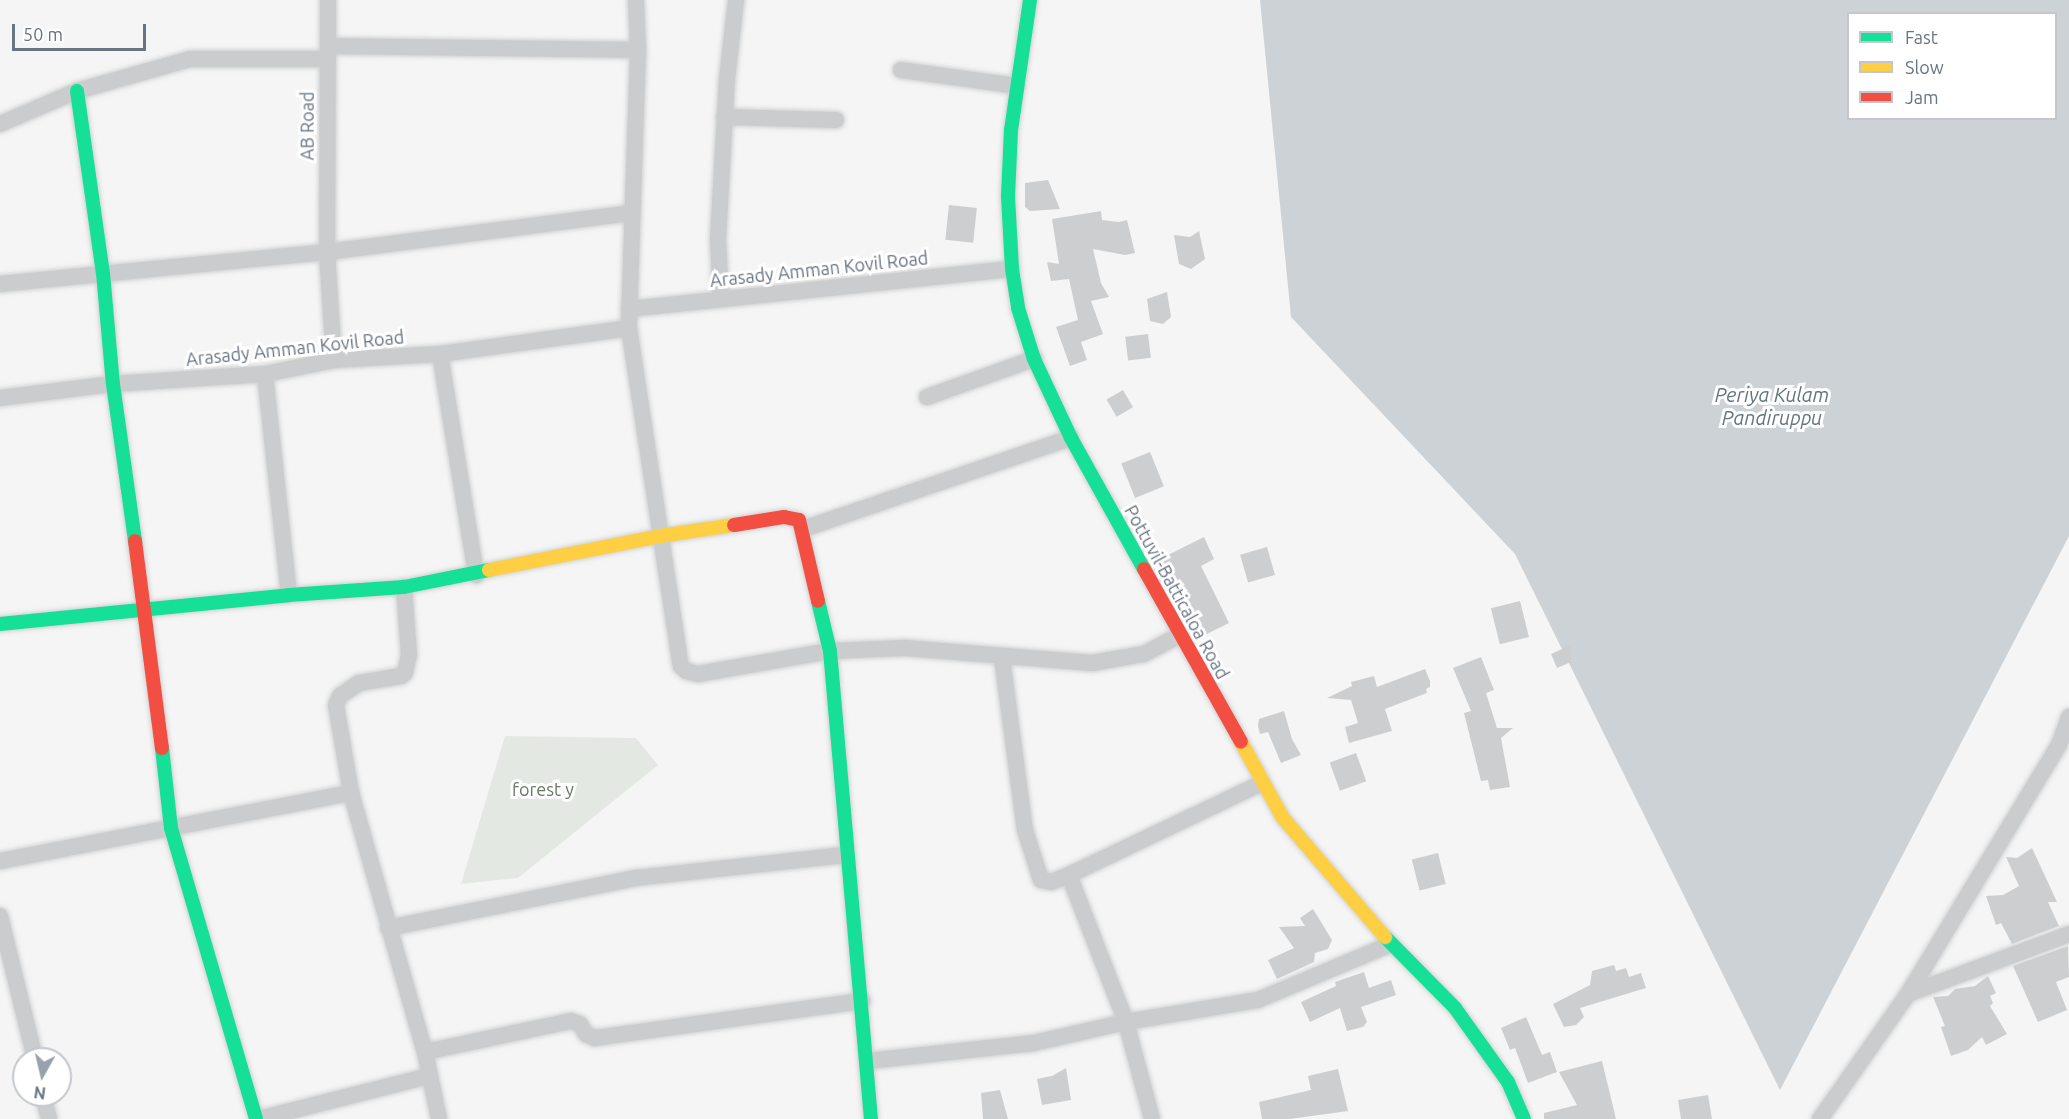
<!DOCTYPE html>
<html>
<head>
<meta charset="utf-8">
<style>
	body { margin:0 }
	#map { position:relative; width:2069px; height:1119px; overflow:hidden; background:#f5f5f5; font-family:Ubuntu,sans-serif }
	div>[style] { position:absolute }
	.green>* { inset:0; background:#e4e8e3 }
	.water>* { inset:0; background:#ccd2d6 }
	.building>* { inset:0; background:#cdcecf; transform-origin:0 0 }
	.roads { filter:drop-shadow(0 0 2px #d1d2d3) drop-shadow(0 0 2px #d1d2d3) }
	.street>* { height:16px; margin:-8px; padding:0 8px; transform-origin:8px; border-radius:8px; background:#cbccce }
	.fast>* { height:14px; margin:-7px; padding:0 7px; transform-origin:7px; border-radius:7px; background:#16e098 }
	.slow>* { height:14px; margin:-7px; padding:0 7px; transform-origin:7px; border-radius:7px; background:#ffcf43 }
	.jam>* { height:14px; margin:-7px; padding:0 7px; transform-origin:7px; border-radius:7px; background:#f24e42 }
	span { translate:-50% -50%; white-space:nowrap; text-align:center; line-height:1.15; -webkit-text-stroke:6px #fff; paint-order:stroke }
	.street-label { font-size:18px; color:#687482 }
	.park-label { font-size:18px; color:#687a66 }
	.water-label { font-size:20px; color:#63757f; font-style:italic }
	.legend { position:absolute; left:1847px; top:12px; width:210px; height:108px; box-sizing:border-box; background:#fff; border:2px solid #c3c7cd; margin:0; padding:8px 10px; list-style:none; font-size:18px; color:#687482 }
	.legend li { display:flex; align-items:center; gap:12px; height:30px }
	.legend b { width:30px; border:2px solid #c3c7cd }
	.north { position:absolute; left:12px; top:1047px; width:60px; height:60px; box-sizing:border-box; background:#fff; border:2px solid #c3c7cd; border-radius:50%; rotate:188deg; font-size:16px; font-weight:700; line-height:24px; text-align:center; color:#687482 }
	.north::after { content:''; display:block; margin:auto; width:21px; height:27px; background:#99a1aa; clip-path:polygon(50% 0,100% 100%,50% 72%,0 100%) }
	.scale { position:absolute; left:12px; top:24px; width:134px; height:27px; box-sizing:border-box; border:3px solid #687482; border-top:0; padding-left:8px; font-size:18px; line-height:21px; white-space:nowrap; color:#687482; -webkit-text-stroke:4px #fff; paint-order:stroke }
</style>
</head>
<body>
<div id="map">
	<div class="green">
		<i style="clip-path:polygon(505px 736px,636px 738px,658px 765px,518px 878px,461px 884px)"></i>
	</div>
	<div class="water">
		<i style="clip-path:polygon(evenodd,1260px 0,2069px 0,2069px 536px,1780px 1090px,1515px 554px,1291px 317px,1260px 0,1848px 14px,2056px 14px,2056px 118px,1848px 118px,1848px 14px)"></i>
	</div>
	<div class="building">
		<i style="clip-path:polygon(1048px 180px,1060px 209px,1030px 211px,1025px 207px,1025px 183px)"></i>
		<i style="left:949px;top:205px;width:28px;height:35px;rotate:6deg"></i>
		<i style="clip-path:polygon(1101px 211px,1102px 220px,1119px 222px,1127px 220px,1135px 253px,1125px 255px,1093px 249px,1101px 283px,1109px 297px,1091px 301px,1103px 334px,1081px 342px,1087px 360px,1070px 366px,1056px 327px,1078px 320px,1069px 279px,1051px 281px,1047px 262px,1059px 264px,1052px 219px)"></i>
		<i style="clip-path:polygon(1199px 231px,1205px 259px,1191px 269px,1179px 264px,1174px 235px,1190px 237px)"></i>
		<i style="clip-path:polygon(1167px 292px,1171px 317px,1163px 324px,1150px 321px,1147px 299px)"></i>
		<i style="left:1148px;top:334px;width:24px;height:23px;rotate:83deg"></i>
		<i style="left:1123px;top:390px;width:20px;height:19px;rotate:60deg"></i>
		<i style="left:1150px;top:452px;width:37px;height:31px;rotate:68deg"></i>
		<i style="clip-path:polygon(1204px 537px,1214px 559px,1201px 566px,1229px 623px,1201px 637px,1158px 560px)"></i>
		<i style="left:1267px;top:547px;width:29px;height:28px;rotate:74deg"></i>
		<i style="left:1520px;top:601px;width:37px;height:30px;rotate:76deg"></i>
		<i style="clip-path:polygon(1571px 645px,1571px 662px,1557px 668px,1551px 654px)"></i>
		<i style="clip-path:polygon(1481px 657px,1494px 690px,1486px 693px,1497px 728px,1513px 728px,1501px 738px,1510px 787px,1490px 790px,1488px 780px,1481px 781px,1464px 713px,1471px 711px,1453px 668px)"></i>
		<i style="clip-path:polygon(1425px 669px,1430px 681px,1430px 687px,1426px 689px,1427px 693px,1385px 709px,1392px 731px,1349px 743px,1345px 727px,1358px 723px,1351px 700px,1327px 698px,1352px 686px,1351px 682px,1374px 676px,1377px 687px)"></i>
		<i style="clip-path:polygon(1284px 711px,1292px 739px,1301px 755px,1281px 763px,1268px 732px,1260px 734px,1258px 726px,1259px 719px)"></i>
		<i style="left:1356px;top:753px;width:30px;height:28px;rotate:70deg"></i>
		<i style="clip-path:polygon(2032px 848px,2057px 902px,2048px 902px,2059px 926px,2012px 944px,2001px 923px,1996px 925px,1986px 896px,2003px 895px,2019px 886px,2006px 857px,2017px 858px)"></i>
		<i style="left:1438px;top:853px;width:32px;height:27px;rotate:76deg"></i>
		<i style="clip-path:polygon(1313px 909px,1332px 940px,1328px 949px,1315px 953px,1314px 962px,1277px 979px,1268px 960px,1294px 948px,1279px 927px,1305px 926px,1300px 918px)"></i>
		<i style="clip-path:polygon(2068px 946px,2069px 977px,2056px 982px,2067px 1010px,2038px 1022px,2013px 966px)"></i>
		<i style="clip-path:polygon(1614px 965px,1616px 971px,1626px 968px,1629px 977px,1641px 973px,1646px 988px,1580px 1008px,1584px 1017px,1576px 1025px,1564px 1027px,1553px 1004px,1590px 985px,1592px 971px)"></i>
		<i style="clip-path:polygon(1364px 972px,1369px 988px,1391px 980px,1396px 995px,1361px 1007px,1367px 1022px,1363px 1027px,1347px 1031px,1340px 1008px,1310px 1022px,1301px 1002px,1336px 986px,1335px 982px)"></i>
		<i style="clip-path:polygon(1988px 976px,1996px 993px,1990px 996px,1993px 1003px,1990px 1006px,2007px 1034px,1986px 1045px,1982px 1037px,1968px 1050px,1951px 1056px,1941px 1027px,1945px 1026px,1933px 997px,1948px 996px,1955px 989px,1975px 986px)"></i>
		<i style="clip-path:polygon(1526px 1017px,1542px 1055px,1550px 1052px,1557px 1072px,1528px 1083px,1515px 1048px,1510px 1050px,1501px 1028px)"></i>
		<i style="clip-path:polygon(1602px 1061px,1616px 1119px,1544px 1119px,1544px 1113px,1577px 1105px,1559px 1072px)"></i>
		<i style="clip-path:polygon(1066px 1068px,1071px 1100px,1042px 1105px,1037px 1079px,1052px 1076px)"></i>
		<i style="clip-path:polygon(1338px 1069px,1348px 1111px,1290px 1119px,1262px 1119px,1259px 1102px,1311px 1090px,1308px 1076px)"></i>
		<i style="clip-path:polygon(1000px 1090px,1008px 1119px,983px 1119px,981px 1093px)"></i>
		<i style="clip-path:polygon(1708px 1095px,1712px 1119px,1681px 1119px,1678px 1100px)"></i>
	</div>
	<div class="roads">
		<div class="street">
			<i style="left:328px;top:0;width:252px;rotate:90.2deg"></i>
			<i style="left:327px;top:252px;width:108px;rotate:86.3deg"></i>
			<i style="left:636px;top:0;width:50px;rotate:87.7deg"></i>
			<i style="left:638px;top:50px;width:278px;rotate:91.9deg"></i>
			<i style="left:629px;top:328px;width:342px;rotate:81.3deg"></i>
			<i style="left:681px;top:666px;width:7px;rotate:45deg"></i>
			<i style="left:686px;top:671px;width:12px;rotate:14deg"></i>
			<i style="left:698px;top:674px;width:134px;rotate:-9.9deg"></i>
			<i style="left:830px;top:651px;width:75px;rotate:-2.3deg"></i>
			<i style="left:905px;top:648px;width:188px;rotate:4.6deg"></i>
			<i style="left:1092px;top:663px;width:53px;rotate:-9.8deg"></i>
			<i style="left:1144px;top:654px;width:41px;rotate:-27.8deg"></i>
			<i style="left:328px;top:46px;width:310px;rotate:0.7deg"></i>
			<i style="left:901px;top:70px;width:117px;rotate:7.9deg"></i>
			<i style="left:724px;top:117px;width:112px;rotate:1.5deg"></i>
			<i style="left:0;top:124px;width:84px;rotate:-23.2deg"></i>
			<i style="left:77px;top:91px;width:117px;rotate:-15.8deg"></i>
			<i style="left:190px;top:59px;width:137px"></i>
			<i style="left:0;top:284px;width:329px;rotate:-5.6deg"></i>
			<i style="left:327px;top:252px;width:306px;rotate:-7.3deg"></i>
			<i style="left:721px;top:299px;width:60px;rotate:-92.9deg"></i>
			<i style="left:718px;top:239px;width:160px;rotate:-86.8deg"></i>
			<i style="left:727px;top:79px;width:80px;rotate:-83.5deg"></i>
			<i style="left:629px;top:309px;width:385px;rotate:-6deg"></i>
			<i style="left:440px;top:354px;width:224px;rotate:80.7deg"></i>
			<i style="left:265px;top:374px;width:222px;rotate:83.8deg"></i>
			<i style="left:927px;top:397px;width:114px;rotate:-19.6deg"></i>
			<i style="left:0;top:398px;width:114px;rotate:-7.1deg"></i>
			<i style="left:113px;top:384px;width:152px;rotate:-3.8deg"></i>
			<i style="left:265px;top:374px;width:70px;rotate:-11.5deg"></i>
			<i style="left:334px;top:360px;width:106px;rotate:-3.2deg"></i>
			<i style="left:440px;top:354px;width:191px;rotate:-7.8deg"></i>
			<i style="left:803px;top:529px;width:283px;rotate:-18.8deg"></i>
			<i style="left:404px;top:587px;width:68px;rotate:85.8deg"></i>
			<i style="left:409px;top:655px;width:18px;rotate:103deg"></i>
			<i style="left:405px;top:673px;width:5px;rotate:143deg"></i>
			<i style="left:401px;top:676px;width:43px;rotate:170.5deg"></i>
			<i style="left:359px;top:683px;width:23px;rotate:146deg"></i>
			<i style="left:340px;top:696px;width:10px;rotate:114deg"></i>
			<i style="left:336px;top:705px;width:89px;rotate:80.3deg"></i>
			<i style="left:351px;top:793px;width:269px;rotate:74.1deg"></i>
			<i style="left:425px;top:1052px;width:68px;rotate:78.2deg"></i>
			<i style="left:1002px;top:658px;width:174px;rotate:82.4deg"></i>
			<i style="left:1025px;top:830px;width:52px;rotate:72.3deg"></i>
			<i style="left:1041px;top:880px;width:10px;rotate:11deg"></i>
			<i style="left:1051px;top:882px;width:19px;rotate:-21deg"></i>
			<i style="left:1069px;top:875px;width:214px;rotate:-25.5deg"></i>
			<i style="left:0;top:861px;width:358px;rotate:-11deg"></i>
			<i style="left:1069px;top:875px;width:158px;rotate:68.8deg"></i>
			<i style="left:1126px;top:1022px;width:100px;rotate:75deg"></i>
			<i style="left:0;top:916px;width:147px;rotate:76.2deg"></i>
			<i style="left:388px;top:928px;width:253px;rotate:-11.4deg"></i>
			<i style="left:636px;top:878px;width:211px;rotate:-6.3deg"></i>
			<i style="left:1908px;top:994px;width:172px;rotate:-20.4deg"></i>
			<i style="left:425px;top:1052px;width:149px;rotate:-12deg"></i>
			<i style="left:571px;top:1021px;width:9px;rotate:18deg"></i>
			<i style="left:580px;top:1024px;width:12px;rotate:59deg"></i>
			<i style="left:586px;top:1034px;width:10px;rotate:24deg"></i>
			<i style="left:595px;top:1038px;width:270px;rotate:-7.9deg"></i>
			<i style="left:868px;top:1061px;width:167px;rotate:-6.2deg"></i>
			<i style="left:1034px;top:1043px;width:94px;rotate:-12.9deg"></i>
			<i style="left:1126px;top:1022px;width:134px;rotate:-9.5deg"></i>
			<i style="left:1258px;top:1000px;width:144px;rotate:-22.8deg"></i>
			<i style="left:43px;top:1095px;width:25px;rotate:76deg"></i>
			<i style="left:259px;top:1119px;width:175px;rotate:-14.2deg"></i>
			<i style="left:1820px;top:1119px;width:153px;rotate:-54.9deg"></i>
			<i style="left:1908px;top:994px;width:291px;rotate:-58.8deg"></i>
			<i style="left:2059px;top:745px;width:30px;rotate:-70deg"></i>
		</div>
		<div class="fast">
			<i style="left:1030px;top:0;width:131px;rotate:98.3deg"></i>
			<i style="left:1011px;top:130px;width:67px;rotate:92.6deg"></i>
			<i style="left:1008px;top:197px;width:72px;rotate:86.8deg"></i>
			<i style="left:1012px;top:269px;width:39px;rotate:81deg"></i>
			<i style="left:1018px;top:308px;width:53px;rotate:72.6deg"></i>
			<i style="left:1034px;top:359px;width:87px;rotate:64.9deg"></i>
			<i style="left:1071px;top:438px;width:150px;rotate:60.9deg"></i>
			<i style="left:77px;top:91px;width:184px;rotate:81.9deg"></i>
			<i style="left:103px;top:273px;width:111px;rotate:84.9deg"></i>
			<i style="left:113px;top:384px;width:159px;rotate:82deg"></i>
			<i style="left:818px;top:601px;width:51px;rotate:76.5deg"></i>
			<i style="left:830px;top:651px;width:470px;rotate:85deg"></i>
			<i style="left:0;top:624px;width:290px;rotate:-5.7deg"></i>
			<i style="left:289px;top:595px;width:115px;rotate:-4deg"></i>
			<i style="left:404px;top:587px;width:87px;rotate:-11.3deg"></i>
			<i style="left:162px;top:748px;width:81px;rotate:83.6deg"></i>
			<i style="left:171px;top:828px;width:303px;rotate:73.7deg"></i>
			<i style="left:1385px;top:937px;width:100px;rotate:45.4deg"></i>
			<i style="left:1455px;top:1008px;width:91px;rotate:54.4deg"></i>
			<i style="left:1508px;top:1082px;width:40px;rotate:66.6deg"></i>
		</div>
		<div class="slow">
			<i style="left:489px;top:570px;width:174px;rotate:-11.2deg"></i>
			<i style="left:660px;top:536px;width:75px;rotate:-8.5deg"></i>
			<i style="left:1241px;top:742px;width:87px;rotate:61.1deg"></i>
			<i style="left:1283px;top:818px;width:157px;rotate:49.4deg"></i>
		</div>
		<div class="jam">
			<i style="left:734px;top:525px;width:51px;rotate:-9.1deg"></i>
			<i style="left:784px;top:517px;width:15px;rotate:11deg"></i>
			<i style="left:799px;top:520px;width:83px;rotate:76.8deg"></i>
			<i style="left:135px;top:541px;width:209px;rotate:82.6deg"></i>
			<i style="left:1144px;top:569px;width:198px;rotate:60.7deg"></i>
		</div>
	</div>
	<div class="street-label">
		<span style="left:307px;top:126px;rotate:-90deg">AB Road</span>
		<span style="left:819px;top:269px;rotate:-6deg">Arasady Amman Kovil Road</span>
		<span style="left:295px;top:348px;rotate:-6deg">Arasady Amman Kovil Road</span>
		<span style="left:1177px;top:592px;rotate:61deg">Pottuvil-Batticaloa Road</span>
	</div>
	<div class="park-label">
		<span style="left:543px;top:789px">forest y</span>
	</div>
	<div class="water-label">
		<span style="left:1772px;top:406px">Periya Kulam<br>Pandiruppu</span>
	</div>
	<ul class="legend">
	<li><b style="height:8px;background:#16e098"></b>Fast</li>
	<li><b style="height:8px;background:#ffcf43"></b>Slow</li>
	<li><b style="height:8px;background:#f24e42"></b>Jam</li>
	</ul>
	<div class="north">N</div>
	<div class="scale">50 m</div>
</div>
</body>
</html>
